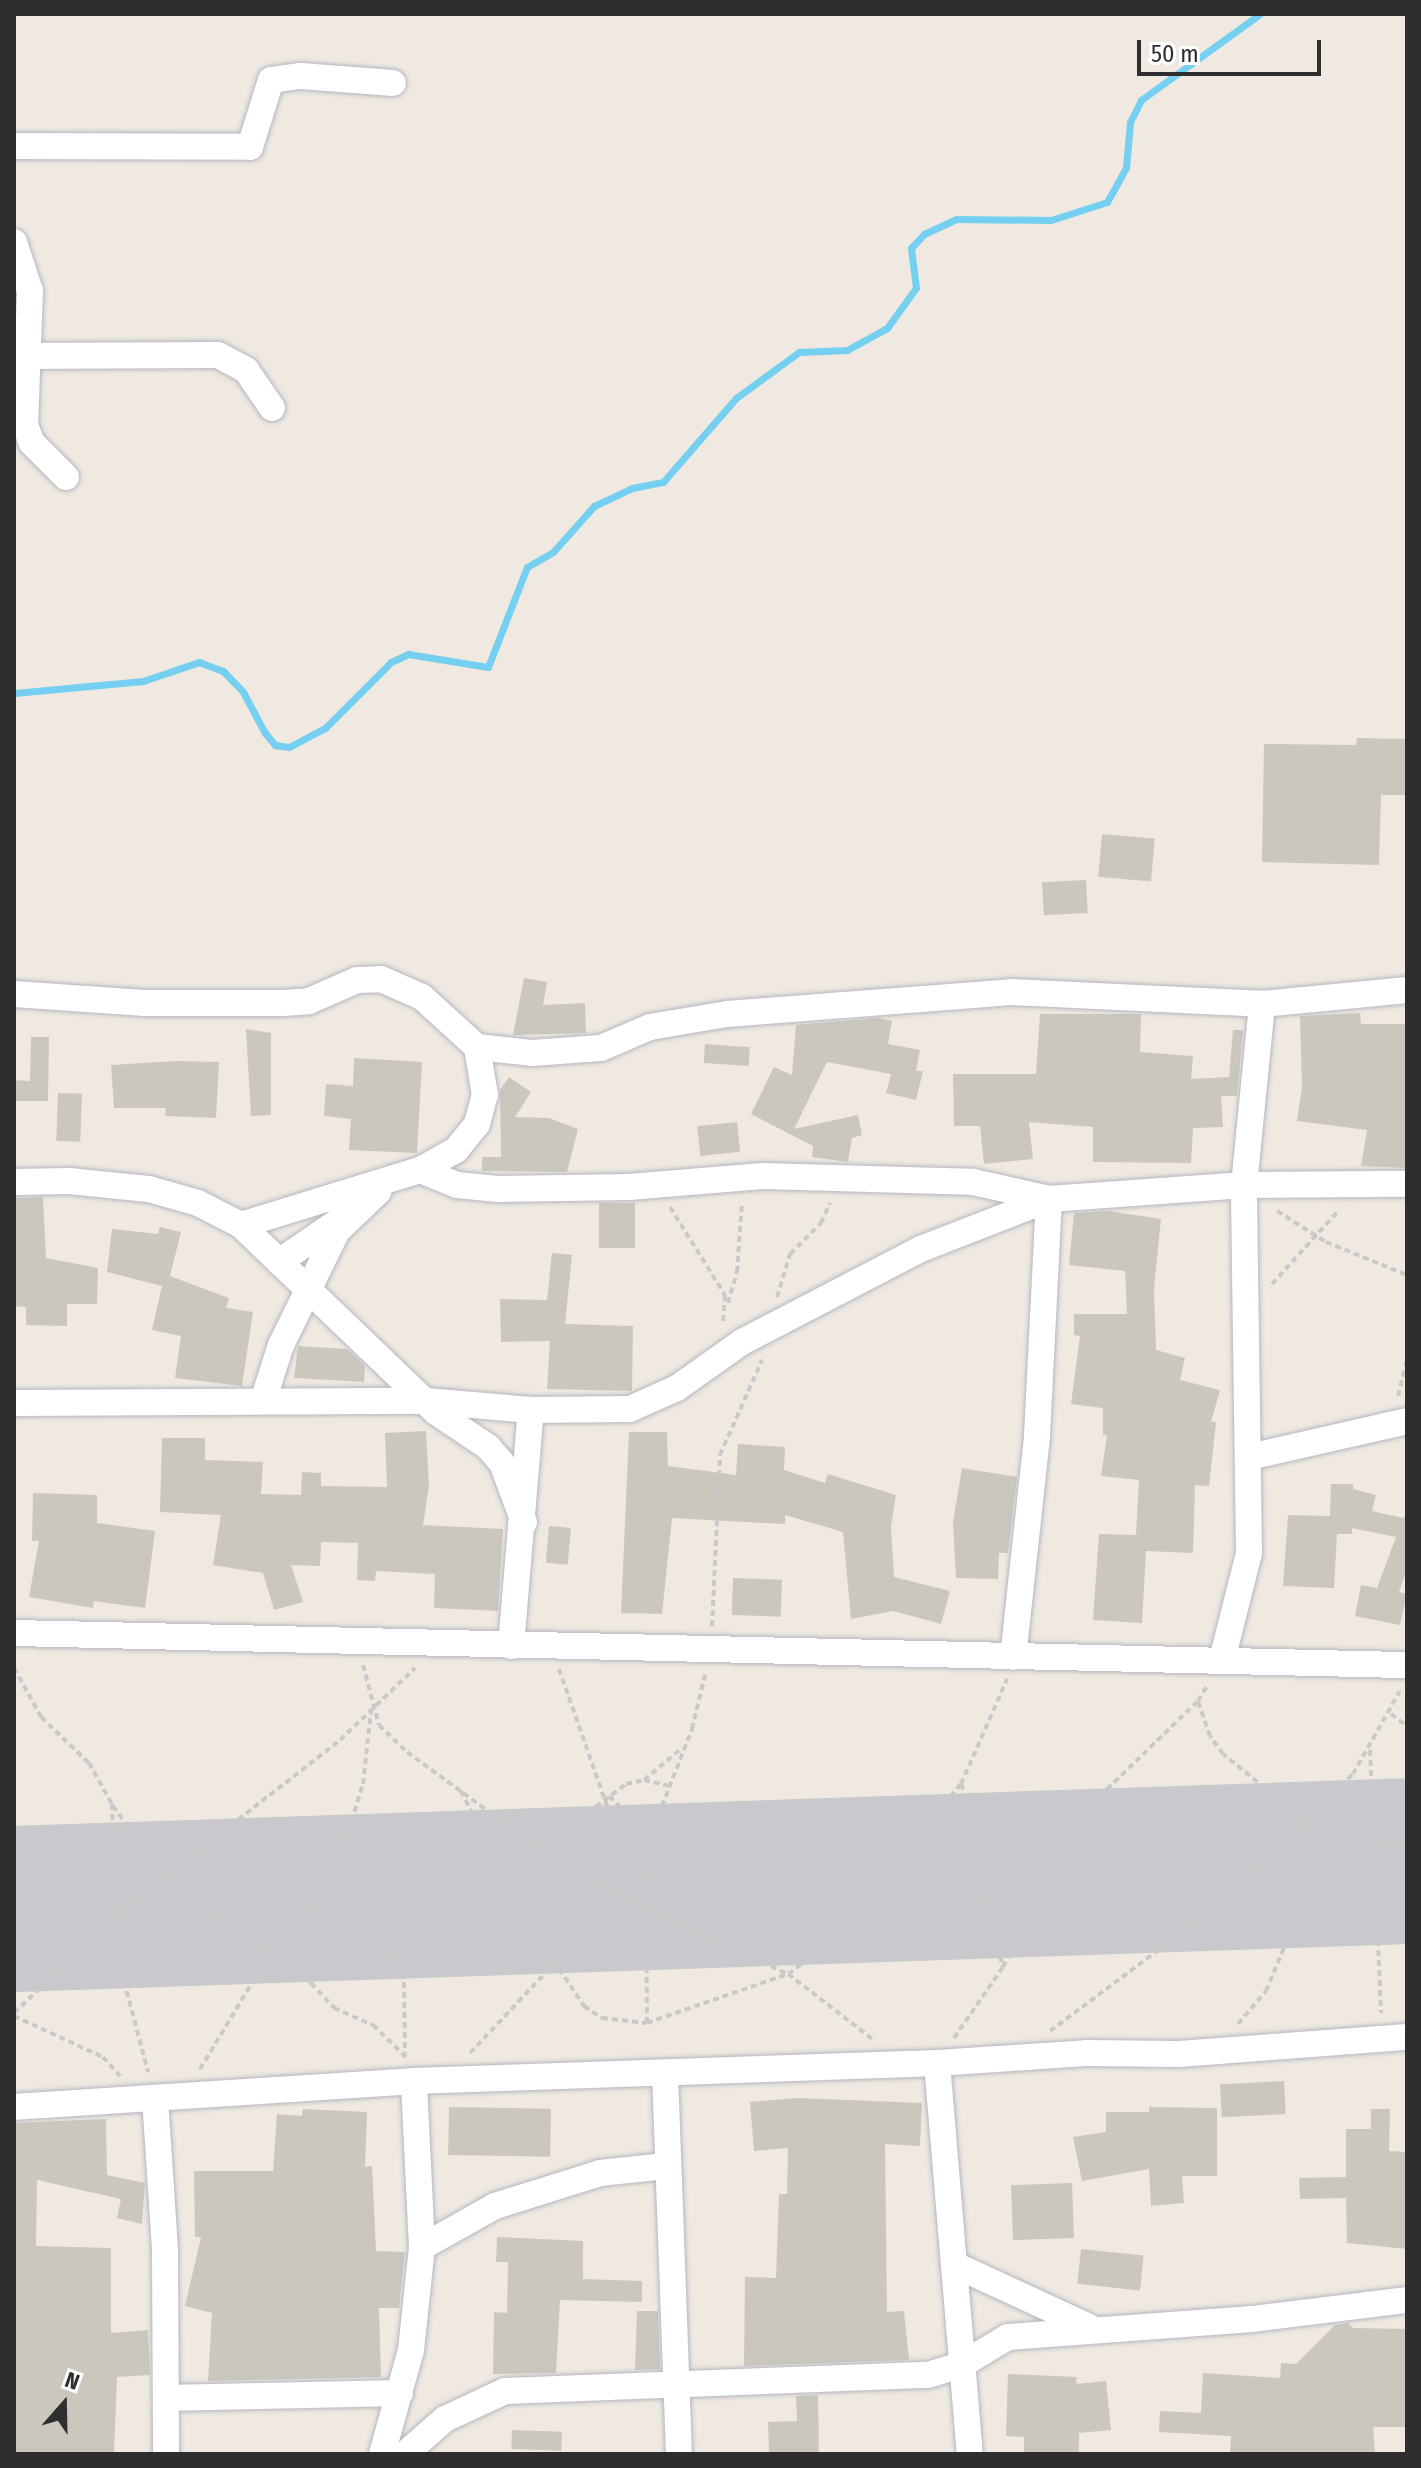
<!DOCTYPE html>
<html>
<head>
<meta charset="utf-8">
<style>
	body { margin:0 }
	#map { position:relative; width:1421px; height:2468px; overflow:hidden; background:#efe9e1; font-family:"Fira Sans Condensed",sans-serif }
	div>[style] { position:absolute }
	.stream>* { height:7px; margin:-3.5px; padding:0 3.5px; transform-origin:3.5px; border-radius:3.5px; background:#75cff0 }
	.runway>* { height:166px; margin:-83px; padding:0 83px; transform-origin:83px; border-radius:83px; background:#c9c8cc }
	.building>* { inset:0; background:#cbc7bf; transform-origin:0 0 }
	.path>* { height:4px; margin-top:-2px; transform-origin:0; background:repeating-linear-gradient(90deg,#c9c9c9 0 6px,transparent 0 10px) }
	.roads { filter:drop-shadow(0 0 2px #b4b7c1) drop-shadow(0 0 2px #b4b7c1) }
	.minor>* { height:26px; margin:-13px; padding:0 13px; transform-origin:13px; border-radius:13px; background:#fff }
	span { translate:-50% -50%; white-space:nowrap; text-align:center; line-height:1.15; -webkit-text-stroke:8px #fff; paint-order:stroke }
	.frame { position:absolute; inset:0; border:16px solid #2e2e2e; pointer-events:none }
	.north { position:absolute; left:24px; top:2364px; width:80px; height:80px; -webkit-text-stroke:6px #fff; paint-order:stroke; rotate:20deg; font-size:22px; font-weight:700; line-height:32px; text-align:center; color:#2e2e2e }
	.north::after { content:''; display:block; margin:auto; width:28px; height:36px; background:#2e2e2e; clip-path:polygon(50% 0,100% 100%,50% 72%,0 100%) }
	.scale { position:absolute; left:1137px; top:40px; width:184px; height:36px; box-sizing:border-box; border:4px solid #2e2e2e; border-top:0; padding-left:10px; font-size:24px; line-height:28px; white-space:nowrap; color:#2e2e2e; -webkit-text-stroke:6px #fff; paint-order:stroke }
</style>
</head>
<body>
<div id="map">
	<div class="stream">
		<i style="left:14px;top:693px;width:130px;rotate:-5.3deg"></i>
		<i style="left:143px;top:681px;width:59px;rotate:-18.7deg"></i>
		<i style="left:199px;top:662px;width:26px;rotate:21deg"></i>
		<i style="left:223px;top:671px;width:29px;rotate:46deg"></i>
		<i style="left:243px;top:692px;width:47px;rotate:61.8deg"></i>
		<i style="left:265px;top:733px;width:16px;rotate:50deg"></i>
		<i style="left:275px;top:745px;width:14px;rotate:8deg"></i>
		<i style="left:289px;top:747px;width:41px;rotate:-27.8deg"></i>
		<i style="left:325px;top:728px;width:93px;rotate:-45deg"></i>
		<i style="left:391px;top:662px;width:19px;rotate:-25deg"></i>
		<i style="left:408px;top:654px;width:81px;rotate:9.2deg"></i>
		<i style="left:488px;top:667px;width:107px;rotate:-68.7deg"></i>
		<i style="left:527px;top:567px;width:30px;rotate:-30deg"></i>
		<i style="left:553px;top:552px;width:62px;rotate:-48.3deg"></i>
		<i style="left:594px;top:506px;width:42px;rotate:-25.3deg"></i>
		<i style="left:632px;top:488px;width:32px;rotate:-11deg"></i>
		<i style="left:663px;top:482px;width:111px;rotate:-49deg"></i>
		<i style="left:736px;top:398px;width:78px;rotate:-36.1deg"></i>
		<i style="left:799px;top:352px;width:48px;rotate:-2.4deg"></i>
		<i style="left:847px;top:350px;width:46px;rotate:-28.8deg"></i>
		<i style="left:887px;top:328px;width:49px;rotate:-54.1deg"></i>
		<i style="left:916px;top:288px;width:40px;rotate:-97.1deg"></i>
		<i style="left:911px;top:248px;width:19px;rotate:-47deg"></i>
		<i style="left:924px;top:234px;width:35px;rotate:-25deg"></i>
		<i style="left:956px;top:219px;width:95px;rotate:0.6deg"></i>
		<i style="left:1051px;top:220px;width:59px;rotate:-17.8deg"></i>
		<i style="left:1107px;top:202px;width:39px;rotate:-61deg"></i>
		<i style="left:1126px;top:168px;width:46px;rotate:-85deg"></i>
		<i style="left:1130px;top:122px;width:25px;rotate:-63deg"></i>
		<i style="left:1141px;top:100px;width:147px;rotate:-35.9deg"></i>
	</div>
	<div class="runway">
		<i style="left:14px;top:1909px;width:1394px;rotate:-1.97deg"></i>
	</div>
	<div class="building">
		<i style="clip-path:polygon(1357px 738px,1407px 739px,1407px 795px,1381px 795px,1379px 865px,1262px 862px,1264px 744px,1356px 745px)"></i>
		<i style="left:1102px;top:834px;width:53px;height:43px;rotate:5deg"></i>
		<i style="left:1086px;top:880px;width:33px;height:44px;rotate:87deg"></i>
		<i style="clip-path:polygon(524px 978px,547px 982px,543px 1005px,585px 1003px,586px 1033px,513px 1035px)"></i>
		<i style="clip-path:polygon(1360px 1013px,1361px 1024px,1407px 1024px,1407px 1168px,1361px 1166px,1367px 1130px,1297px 1121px,1302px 1087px,1300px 1016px)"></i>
		<i style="clip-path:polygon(1040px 1014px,1141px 1014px,1140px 1052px,1193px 1056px,1191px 1079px,1229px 1077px,1233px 1030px,1243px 1030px,1237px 1096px,1221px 1096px,1223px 1127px,1193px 1128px,1191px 1163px,1093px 1162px,1093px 1127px,1029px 1122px,1033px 1159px,984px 1164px,980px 1126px,954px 1126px,953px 1074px,1036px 1074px)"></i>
		<i style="clip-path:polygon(877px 1018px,892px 1021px,888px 1044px,920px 1050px,916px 1071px,923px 1071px,916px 1100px,886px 1093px,891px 1074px,827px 1062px,794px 1129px,858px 1115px,862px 1135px,852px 1138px,848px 1162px,812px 1157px,813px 1146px,751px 1114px,774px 1067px,792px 1075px,796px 1025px)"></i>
		<i style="clip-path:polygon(246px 1029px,271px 1033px,271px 1115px,251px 1116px)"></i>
		<i style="clip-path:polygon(31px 1037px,49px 1037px,48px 1101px,14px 1101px,14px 1080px,30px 1081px)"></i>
		<i style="left:705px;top:1044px;width:45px;height:19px;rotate:4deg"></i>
		<i style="clip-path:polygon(354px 1058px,422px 1062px,417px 1153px,349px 1150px,351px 1119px,324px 1116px,326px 1084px,353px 1086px)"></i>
		<i style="clip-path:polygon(176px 1061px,219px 1062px,216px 1118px,165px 1116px,166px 1108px,114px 1108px,111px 1065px)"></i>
		<i style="clip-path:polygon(509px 1077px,531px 1092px,515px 1117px,549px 1118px,578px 1129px,567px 1172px,482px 1171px,482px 1157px,501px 1157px,500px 1090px)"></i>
		<i style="left:58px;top:1093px;width:24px;height:48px;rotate:2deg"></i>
		<i style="left:737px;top:1122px;width:30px;height:40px;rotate:84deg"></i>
		<i style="clip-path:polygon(43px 1197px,46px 1258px,98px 1268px,97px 1304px,67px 1304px,67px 1326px,26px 1325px,26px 1307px,14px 1306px,14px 1198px)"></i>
		<i style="left:599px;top:1203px;width:36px;height:45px"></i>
		<i style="clip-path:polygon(1108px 1211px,1161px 1219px,1154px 1289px,1156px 1350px,1185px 1358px,1180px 1380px,1220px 1390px,1211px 1422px,1216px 1422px,1209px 1486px,1195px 1485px,1193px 1553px,1146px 1551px,1142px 1623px,1093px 1620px,1099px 1534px,1136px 1535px,1139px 1480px,1101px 1476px,1107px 1435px,1103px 1435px,1103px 1408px,1071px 1404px,1080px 1336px,1074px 1335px,1074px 1314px,1127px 1314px,1125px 1271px,1069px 1265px,1074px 1213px)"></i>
		<i style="clip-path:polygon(160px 1227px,181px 1232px,170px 1276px,229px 1298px,226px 1308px,253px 1312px,242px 1386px,175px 1378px,181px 1336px,152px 1330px,162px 1286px,107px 1272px,112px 1229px,158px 1234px)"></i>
		<i style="clip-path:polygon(552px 1253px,572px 1255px,565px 1324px,633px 1326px,632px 1391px,547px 1389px,550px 1341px,501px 1342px,500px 1299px,547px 1300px)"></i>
		<i style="clip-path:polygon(298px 1346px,347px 1349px,365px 1366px,364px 1382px,294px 1378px)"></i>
		<i style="clip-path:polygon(426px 1431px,429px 1486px,423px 1525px,503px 1529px,498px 1611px,434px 1608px,435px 1574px,376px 1571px,375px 1581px,357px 1580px,358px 1543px,321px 1542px,320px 1566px,291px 1565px,303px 1602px,274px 1610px,263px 1573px,213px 1565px,221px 1515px,160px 1512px,162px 1438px,205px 1438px,205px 1460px,263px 1462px,261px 1494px,301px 1495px,302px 1472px,321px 1473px,321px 1486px,387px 1487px,385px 1433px)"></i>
		<i style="clip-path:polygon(629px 1432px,667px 1432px,668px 1466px,736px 1475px,738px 1444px,785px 1447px,784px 1470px,825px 1483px,828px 1474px,896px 1495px,891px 1526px,894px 1577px,950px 1591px,941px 1624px,893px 1611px,851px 1619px,843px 1532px,785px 1515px,785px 1524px,672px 1518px,662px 1614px,621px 1613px)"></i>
		<i style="clip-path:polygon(962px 1468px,1017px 1477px,1008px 1553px,999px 1553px,998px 1579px,956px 1578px,953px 1522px)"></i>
		<i style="clip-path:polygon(1331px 1484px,1353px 1484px,1353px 1489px,1376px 1495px,1372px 1511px,1403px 1518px,1407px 1513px,1407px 1570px,1399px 1592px,1407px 1594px,1400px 1625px,1355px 1616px,1361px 1585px,1377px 1588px,1396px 1537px,1352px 1528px,1352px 1534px,1337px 1534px,1334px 1588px,1283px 1586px,1288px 1515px,1330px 1516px)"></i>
		<i style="clip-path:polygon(33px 1493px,97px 1495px,97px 1523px,155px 1531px,145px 1608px,94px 1601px,93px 1608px,29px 1597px,39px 1541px,32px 1541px)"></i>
		<i style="left:549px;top:1526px;width:22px;height:37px;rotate:5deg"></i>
		<i style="left:733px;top:1578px;width:49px;height:37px;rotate:2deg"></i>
		<i style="left:1284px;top:2081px;width:33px;height:64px;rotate:87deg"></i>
		<i style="clip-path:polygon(798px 2098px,922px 2103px,920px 2146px,885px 2144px,887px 2312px,904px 2311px,909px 2360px,744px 2366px,745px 2277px,776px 2278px,779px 2194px,787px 2194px,788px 2148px,754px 2151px,750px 2102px)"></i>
		<i style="left:449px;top:2107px;width:102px;height:48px;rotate:1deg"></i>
		<i style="clip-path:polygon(1149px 2107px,1217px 2108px,1217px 2176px,1182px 2176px,1184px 2203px,1151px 2206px,1149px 2169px,1082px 2181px,1073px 2137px,1106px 2132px,1106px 2112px,1149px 2112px)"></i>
		<i style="clip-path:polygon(303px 2109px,367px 2112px,365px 2167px,372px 2166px,376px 2251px,405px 2252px,399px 2308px,379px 2308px,381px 2377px,208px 2381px,212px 2313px,185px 2306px,201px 2237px,195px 2237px,194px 2171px,273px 2171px,277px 2114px,302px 2116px)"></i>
		<i style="clip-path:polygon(1371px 2109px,1390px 2109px,1389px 2151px,1407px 2152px,1407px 2249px,1347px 2243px,1346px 2198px,1300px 2199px,1299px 2178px,1346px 2177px,1346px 2129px,1371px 2129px)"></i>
		<i style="clip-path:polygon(106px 2119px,107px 2175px,145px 2183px,142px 2224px,117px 2218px,121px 2199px,37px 2180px,36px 2246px,111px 2248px,111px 2333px,148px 2330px,150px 2375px,117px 2377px,114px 2454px,14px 2454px,14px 2123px)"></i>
		<i style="left:1072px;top:2183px;width:55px;height:61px;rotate:88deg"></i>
		<i style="clip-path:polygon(497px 2237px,583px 2241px,583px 2279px,642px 2281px,642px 2302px,560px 2300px,556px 2373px,493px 2374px,494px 2312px,507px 2313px,508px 2262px,496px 2262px)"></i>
		<i style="left:1081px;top:2249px;width:63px;height:35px;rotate:6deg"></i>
		<i style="clip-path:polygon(637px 2311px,658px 2311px,660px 2369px,635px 2370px)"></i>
		<i style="clip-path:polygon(1348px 2323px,1353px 2328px,1407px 2329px,1407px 2427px,1373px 2427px,1375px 2454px,1230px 2454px,1231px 2436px,1159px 2432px,1160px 2411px,1201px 2413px,1203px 2373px,1280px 2378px,1281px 2363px,1296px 2364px,1335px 2325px)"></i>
		<i style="clip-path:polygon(1008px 2374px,1077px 2377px,1076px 2384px,1106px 2381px,1111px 2430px,1079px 2433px,1079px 2454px,1024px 2454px,1024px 2437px,1006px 2436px)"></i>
		<i style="clip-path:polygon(818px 2395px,819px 2454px,769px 2454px,768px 2422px,797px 2421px,796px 2396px)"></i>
		<i style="left:512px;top:2430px;width:50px;height:19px;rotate:2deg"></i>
	</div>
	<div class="path">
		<i style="left:670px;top:1207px;width:104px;rotate:58deg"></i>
		<i style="left:725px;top:1295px;width:30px;rotate:94deg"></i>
		<i style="left:1277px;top:1211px;width:58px;rotate:32.3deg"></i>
		<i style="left:1326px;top:1242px;width:87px;rotate:22.2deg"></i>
		<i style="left:1272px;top:1284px;width:100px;rotate:-47.8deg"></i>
		<i style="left:777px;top:1297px;width:45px;rotate:-73.2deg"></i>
		<i style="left:790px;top:1254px;width:44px;rotate:-45deg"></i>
		<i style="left:821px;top:1223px;width:22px;rotate:-66deg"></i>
		<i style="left:728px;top:1303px;width:32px;rotate:-74deg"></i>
		<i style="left:737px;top:1272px;width:70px;rotate:-85.9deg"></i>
		<i style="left:1398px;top:1396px;width:38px;rotate:-76deg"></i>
		<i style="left:712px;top:1626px;width:171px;rotate:-87.3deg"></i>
		<i style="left:720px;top:1455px;width:104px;rotate:-66.1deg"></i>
		<i style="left:363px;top:1665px;width:62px;rotate:75.1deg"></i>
		<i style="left:379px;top:1725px;width:39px;rotate:44deg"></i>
		<i style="left:407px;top:1752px;width:165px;rotate:36.1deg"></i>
		<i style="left:540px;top:1849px;width:119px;rotate:29.1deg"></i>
		<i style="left:644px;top:1907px;width:159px;rotate:25deg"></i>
		<i style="left:788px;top:1974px;width:110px;rotate:37.6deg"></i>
		<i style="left:14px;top:1668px;width:56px;rotate:61.1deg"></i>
		<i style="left:41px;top:1717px;width:66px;rotate:43.8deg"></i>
		<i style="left:89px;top:1763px;width:47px;rotate:60.7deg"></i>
		<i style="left:112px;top:1804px;width:158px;rotate:87.5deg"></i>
		<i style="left:119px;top:1962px;width:114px;rotate:75.2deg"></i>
		<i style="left:559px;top:1669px;width:199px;rotate:70.7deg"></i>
		<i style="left:625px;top:1857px;width:31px;rotate:50deg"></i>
		<i style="left:1391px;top:1714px;width:20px;rotate:37deg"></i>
		<i style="left:1370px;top:1750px;width:263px;rotate:87.6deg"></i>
		<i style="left:644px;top:1780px;width:50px;rotate:-40.1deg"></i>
		<i style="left:961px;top:1784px;width:25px;rotate:67deg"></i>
		<i style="left:971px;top:1807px;width:93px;rotate:82.6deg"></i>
		<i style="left:983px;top:1899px;width:71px;rotate:73.6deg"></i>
		<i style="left:461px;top:1791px;width:144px;rotate:63.1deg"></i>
		<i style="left:526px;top:1919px;width:105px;rotate:56.3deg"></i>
		<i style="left:584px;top:2006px;width:22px;rotate:34deg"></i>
		<i style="left:602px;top:2018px;width:45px;rotate:6.3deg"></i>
		<i style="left:647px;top:2023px;width:149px;rotate:-19.2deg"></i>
		<i style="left:788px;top:1974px;width:41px;rotate:-37.1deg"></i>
		<i style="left:821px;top:1949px;width:216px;rotate:-49.7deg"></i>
		<i style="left:961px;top:1784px;width:115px;rotate:-66.3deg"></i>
		<i style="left:609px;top:1796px;width:61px;rotate:43.7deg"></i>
		<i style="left:113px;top:1806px;width:87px;rotate:53.9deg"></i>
		<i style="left:164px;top:1876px;width:182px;rotate:36.1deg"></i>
		<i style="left:311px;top:1983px;width:34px;rotate:47deg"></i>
		<i style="left:334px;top:2008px;width:43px;rotate:23.6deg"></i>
		<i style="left:373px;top:2025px;width:46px;rotate:44.1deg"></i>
		<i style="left:349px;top:1838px;width:126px;rotate:67.5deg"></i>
		<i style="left:397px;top:1954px;width:29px;rotate:76deg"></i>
		<i style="left:404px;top:1982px;width:71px;rotate:89.2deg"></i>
		<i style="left:1375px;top:1840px;width:32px;rotate:7deg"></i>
		<i style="left:540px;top:1849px;width:108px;rotate:-37.1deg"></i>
		<i style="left:626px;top:1784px;width:18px;rotate:-13deg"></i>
		<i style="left:644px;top:1780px;width:26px;rotate:13deg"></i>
		<i style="left:14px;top:2013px;width:146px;rotate:-43.6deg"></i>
		<i style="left:120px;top:1912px;width:279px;rotate:-38deg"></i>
		<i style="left:340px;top:1740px;width:104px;rotate:-43.8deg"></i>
		<i style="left:14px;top:2016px;width:98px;rotate:24.7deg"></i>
		<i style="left:103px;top:2057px;width:27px;rotate:48deg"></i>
		<i style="left:647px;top:2023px;width:142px;rotate:-90.4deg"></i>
		<i style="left:646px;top:1881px;width:77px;rotate:-78deg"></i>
		<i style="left:662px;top:1806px;width:83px;rotate:-68.7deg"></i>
		<i style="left:692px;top:1729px;width:56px;rotate:-76.5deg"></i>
		<i style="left:1238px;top:2024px;width:43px;rotate:-49.7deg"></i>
		<i style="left:1266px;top:1991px;width:122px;rotate:-67.4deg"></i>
		<i style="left:1313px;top:1878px;width:30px;rotate:-84deg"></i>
		<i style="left:1316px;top:1848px;width:30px;rotate:-113deg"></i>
		<i style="left:1304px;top:1820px;width:67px;rotate:-43.2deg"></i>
		<i style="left:1353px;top:1774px;width:95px;rotate:-60.5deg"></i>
		<i style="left:1050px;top:2031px;width:202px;rotate:-36.8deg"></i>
		<i style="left:1212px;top:1910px;width:129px;rotate:-44.4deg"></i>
		<i style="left:1304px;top:1820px;width:104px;rotate:-140.8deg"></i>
		<i style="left:1223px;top:1754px;width:22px;rotate:-126deg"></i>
		<i style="left:1210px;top:1736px;width:37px;rotate:-109deg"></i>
		<i style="left:954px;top:2038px;width:86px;rotate:-55.4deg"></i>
		<i style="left:1003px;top:1967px;width:158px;rotate:-64.6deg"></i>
		<i style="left:1071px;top:1824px;width:177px;rotate:-44.1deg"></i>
		<i style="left:1198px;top:1701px;width:17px;rotate:-59deg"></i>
		<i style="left:470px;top:2053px;width:122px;rotate:-46.7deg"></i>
		<i style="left:200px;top:2069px;width:135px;rotate:-58.9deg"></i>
		<i style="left:270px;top:1953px;width:65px;rotate:-46.2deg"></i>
		<i style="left:315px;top:1906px;width:43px;rotate:-59.3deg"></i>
		<i style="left:337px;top:1869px;width:89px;rotate:-73deg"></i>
		<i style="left:363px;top:1784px;width:74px;rotate:-83.8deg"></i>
	</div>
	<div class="roads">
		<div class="minor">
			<i style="left:14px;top:146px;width:236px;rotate:0.2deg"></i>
			<i style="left:250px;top:147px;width:70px;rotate:-72.6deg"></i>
			<i style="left:271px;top:80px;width:30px;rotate:-8deg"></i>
			<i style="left:301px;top:76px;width:92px;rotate:4.4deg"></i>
			<i style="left:14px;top:242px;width:52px;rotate:71.9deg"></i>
			<i style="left:30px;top:291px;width:134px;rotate:92.1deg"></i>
			<i style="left:25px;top:425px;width:19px;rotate:69deg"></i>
			<i style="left:32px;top:443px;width:48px;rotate:45deg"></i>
			<i style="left:14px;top:356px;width:204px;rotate:-0.3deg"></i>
			<i style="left:218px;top:355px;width:32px;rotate:28deg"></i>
			<i style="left:246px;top:370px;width:46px;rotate:55.6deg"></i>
			<i style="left:14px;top:994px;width:131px;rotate:3.9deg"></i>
			<i style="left:145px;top:1003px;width:138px"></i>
			<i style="left:283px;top:1003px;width:26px;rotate:-4deg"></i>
			<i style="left:309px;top:1001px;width:52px;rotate:-23.6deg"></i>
			<i style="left:357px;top:980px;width:24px;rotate:-2deg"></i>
			<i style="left:381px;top:979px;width:45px;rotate:23.7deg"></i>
			<i style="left:422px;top:997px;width:74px;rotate:42.3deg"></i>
			<i style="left:477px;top:1047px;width:55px;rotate:6.2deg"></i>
			<i style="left:532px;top:1053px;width:69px;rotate:-4.1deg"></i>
			<i style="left:601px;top:1048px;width:53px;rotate:-23.2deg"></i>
			<i style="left:650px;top:1027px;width:78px;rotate:-9.6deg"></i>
			<i style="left:727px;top:1014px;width:285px;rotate:-4.4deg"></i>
			<i style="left:1011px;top:992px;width:251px;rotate:2.7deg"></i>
			<i style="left:1262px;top:1004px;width:146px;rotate:-5.5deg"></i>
			<i style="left:420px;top:1170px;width:40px;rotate:22deg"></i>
			<i style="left:457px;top:1185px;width:41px;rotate:5.6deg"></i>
			<i style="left:498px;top:1189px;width:131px;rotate:-0.9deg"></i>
			<i style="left:629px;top:1187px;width:134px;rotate:-4.7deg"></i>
			<i style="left:763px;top:1176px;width:210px;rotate:1.6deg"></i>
			<i style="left:973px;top:1182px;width:78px;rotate:12.6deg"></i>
			<i style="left:1049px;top:1199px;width:238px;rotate:92.9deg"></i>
			<i style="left:1037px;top:1437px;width:221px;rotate:96.2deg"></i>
			<i style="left:14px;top:1182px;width:55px;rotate:-1deg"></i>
			<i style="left:69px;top:1181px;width:80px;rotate:5.7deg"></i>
			<i style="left:149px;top:1189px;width:51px;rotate:15.9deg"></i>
			<i style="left:198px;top:1203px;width:48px;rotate:27.1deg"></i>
			<i style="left:241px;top:1225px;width:270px;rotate:43.8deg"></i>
			<i style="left:436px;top:1412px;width:63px;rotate:33.9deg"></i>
			<i style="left:488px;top:1447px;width:21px;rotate:49deg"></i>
			<i style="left:502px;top:1463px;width:63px;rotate:69.6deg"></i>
			<i style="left:241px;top:1225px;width:187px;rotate:-17.1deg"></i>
			<i style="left:420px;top:1170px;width:41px;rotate:-29.1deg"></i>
			<i style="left:456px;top:1150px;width:33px;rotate:-51deg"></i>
			<i style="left:477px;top:1124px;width:30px;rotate:-75deg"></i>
			<i style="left:485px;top:1095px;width:49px;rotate:-99.5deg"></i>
			<i style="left:279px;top:1262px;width:74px;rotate:-34.5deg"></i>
			<i style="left:263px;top:1401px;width:59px;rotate:-72.2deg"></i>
			<i style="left:281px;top:1345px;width:127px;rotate:-63.8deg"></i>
			<i style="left:337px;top:1231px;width:57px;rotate:-43.6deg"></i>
			<i style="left:14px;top:1403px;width:412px;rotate:-0.3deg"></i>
			<i style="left:426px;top:1401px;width:105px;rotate:4.9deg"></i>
			<i style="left:531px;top:1410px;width:99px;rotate:-0.6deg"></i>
			<i style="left:630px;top:1409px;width:51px;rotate:-24.1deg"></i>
			<i style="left:677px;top:1388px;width:80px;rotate:-35.3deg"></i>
			<i style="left:742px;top:1342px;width:202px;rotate:-27.5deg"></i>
			<i style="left:921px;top:1249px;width:137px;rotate:-21.3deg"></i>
			<i style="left:1049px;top:1199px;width:196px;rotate:-4.1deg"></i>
			<i style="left:1244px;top:1185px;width:163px;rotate:-0.4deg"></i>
			<i style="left:1249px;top:1457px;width:162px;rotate:-12.8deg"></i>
			<i style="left:14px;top:1633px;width:1393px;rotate:1.32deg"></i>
			<i style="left:511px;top:1646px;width:237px;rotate:-85.2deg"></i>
			<i style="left:1222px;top:1660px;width:110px;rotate:-75.8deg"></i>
			<i style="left:1249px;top:1553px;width:368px;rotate:-90.8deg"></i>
			<i style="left:1244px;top:1185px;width:182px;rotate:-84.3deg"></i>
			<i style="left:937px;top:2063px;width:392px;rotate:85.2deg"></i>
			<i style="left:665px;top:2073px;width:381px;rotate:87.9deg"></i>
			<i style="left:155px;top:2098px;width:152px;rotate:86.2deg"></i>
			<i style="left:165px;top:2250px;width:204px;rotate:89.7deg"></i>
			<i style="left:14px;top:2107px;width:401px;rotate:-3.7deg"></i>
			<i style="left:414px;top:2081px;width:523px;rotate:-1.97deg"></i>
			<i style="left:937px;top:2063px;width:149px;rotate:-3.8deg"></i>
			<i style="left:1086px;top:2053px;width:93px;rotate:0.6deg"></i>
			<i style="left:1179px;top:2054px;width:229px;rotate:-4.3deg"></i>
			<i style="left:422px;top:2247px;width:84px;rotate:-29.3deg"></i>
			<i style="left:495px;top:2206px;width:110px;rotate:-17.4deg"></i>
			<i style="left:600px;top:2173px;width:66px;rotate:-6.1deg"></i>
			<i style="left:955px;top:2265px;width:148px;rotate:24.8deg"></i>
			<i style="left:166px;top:2398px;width:234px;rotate:-1.2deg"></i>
			<i style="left:382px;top:2454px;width:108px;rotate:-74.4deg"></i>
			<i style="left:411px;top:2350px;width:104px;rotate:-83.9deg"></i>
			<i style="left:422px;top:2247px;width:166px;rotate:-92.8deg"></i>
			<i style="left:405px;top:2454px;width:53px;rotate:-41.2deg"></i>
			<i style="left:445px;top:2419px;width:66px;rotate:-25deg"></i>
			<i style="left:505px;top:2391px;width:423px;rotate:-2.2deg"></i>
			<i style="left:928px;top:2375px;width:37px;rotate:-17deg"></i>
			<i style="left:963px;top:2364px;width:52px;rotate:-31deg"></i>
			<i style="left:1008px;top:2337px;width:245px;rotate:-4.2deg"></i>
			<i style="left:1252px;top:2319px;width:156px;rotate:-7deg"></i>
		</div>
	</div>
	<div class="frame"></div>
	<div class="north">N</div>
	<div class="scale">50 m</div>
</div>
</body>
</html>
